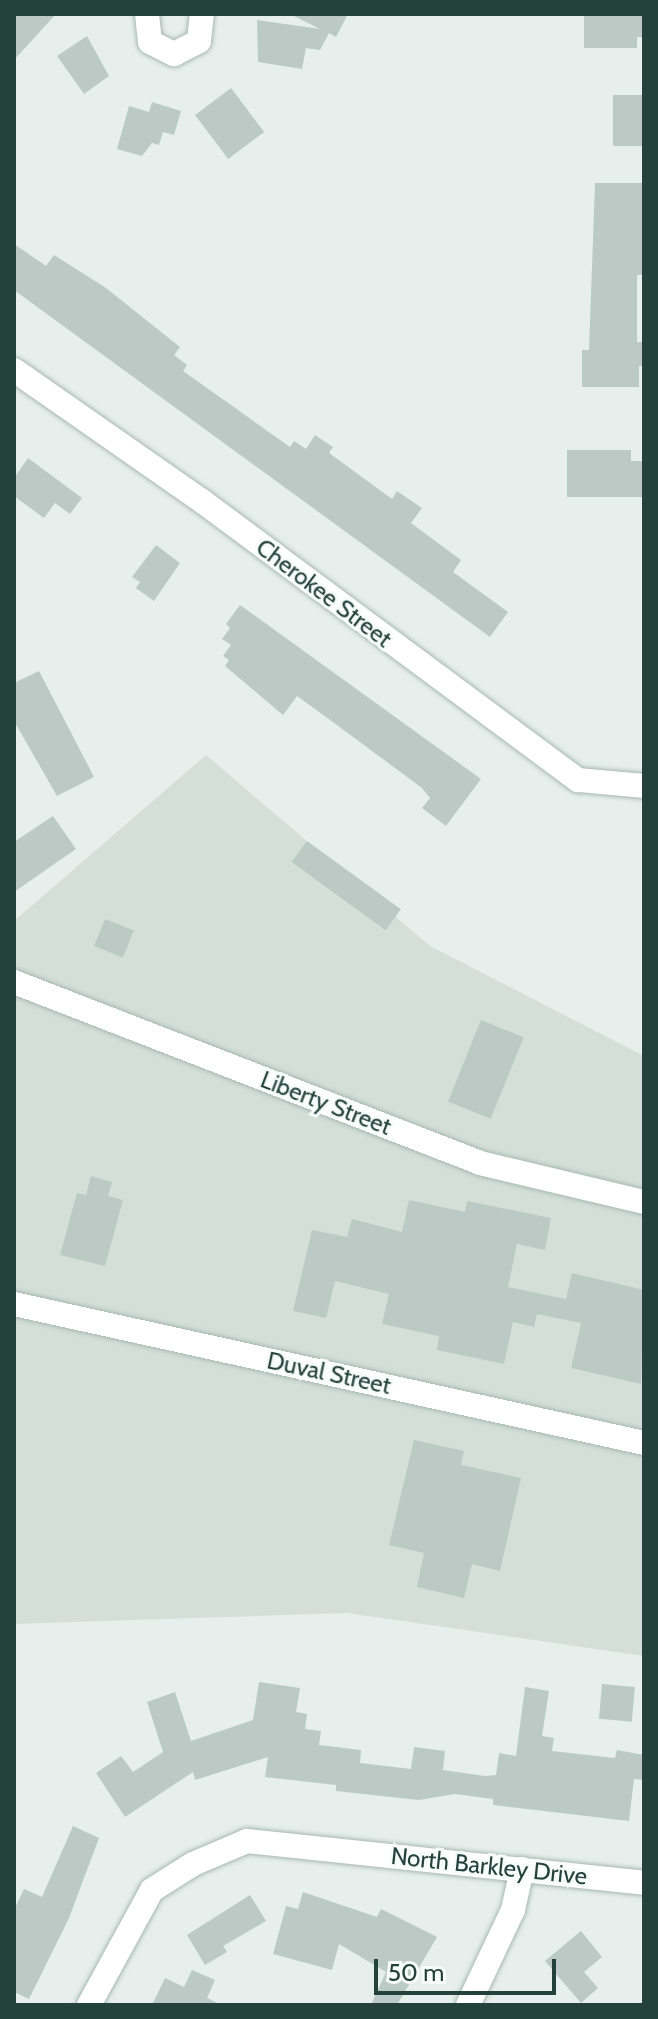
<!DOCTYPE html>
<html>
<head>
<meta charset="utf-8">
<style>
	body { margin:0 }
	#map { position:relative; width:658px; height:2019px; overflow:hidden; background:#e6efeb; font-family:Cabin,sans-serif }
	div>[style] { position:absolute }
	.built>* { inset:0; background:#d4dfda }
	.building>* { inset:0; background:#bbcac4; transform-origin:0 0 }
	.roads { filter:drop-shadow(0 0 2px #a8b8b2) drop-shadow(0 0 2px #a8b8b2) }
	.minor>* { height:24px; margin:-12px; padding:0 12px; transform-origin:12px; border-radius:12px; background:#fff }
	span { translate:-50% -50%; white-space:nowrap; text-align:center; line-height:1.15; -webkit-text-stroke:6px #f7fbf9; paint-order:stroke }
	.street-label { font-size:24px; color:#24423a }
	.frame { position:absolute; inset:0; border:16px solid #24423a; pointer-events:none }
	.scale { position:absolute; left:374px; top:1959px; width:182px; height:36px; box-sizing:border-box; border:4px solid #24423a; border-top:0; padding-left:10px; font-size:24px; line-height:28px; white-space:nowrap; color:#24423a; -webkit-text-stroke:6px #f7fbf9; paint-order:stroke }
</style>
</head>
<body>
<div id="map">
	<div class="built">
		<i style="clip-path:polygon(206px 755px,430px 946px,644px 1056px,644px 1656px,347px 1613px,14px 1624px,14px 921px)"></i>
	</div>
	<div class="building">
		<i style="clip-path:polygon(14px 14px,56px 14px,14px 60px)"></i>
		<i style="clip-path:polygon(290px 14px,348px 14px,336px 37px,329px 33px,320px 50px,306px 48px,302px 69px,258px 62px,257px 20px,320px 29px)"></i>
		<i style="clip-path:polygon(584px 14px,644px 14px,644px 37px,637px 37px,637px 48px,584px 48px)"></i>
		<i style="clip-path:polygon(87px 36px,109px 76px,84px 94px,57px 56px)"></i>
		<i style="left:231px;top:88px;width:55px;height:45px;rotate:53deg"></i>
		<i style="left:613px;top:95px;width:29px;height:51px"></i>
		<i style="clip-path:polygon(152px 102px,181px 111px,174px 135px,163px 132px,159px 145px,152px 143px,142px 156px,117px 149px,129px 106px,149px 112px)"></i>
		<i style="clip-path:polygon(595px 183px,642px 183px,644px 275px,637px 275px,637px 342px,644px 342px,644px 366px,639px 366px,639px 387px,582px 387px,582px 350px,589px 350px)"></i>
		<i style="clip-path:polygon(14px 244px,46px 266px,54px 255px,106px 288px,180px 347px,174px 355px,187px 365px,183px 371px,290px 447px,294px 441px,306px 449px,315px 435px,333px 447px,329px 453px,392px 499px,397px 491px,422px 508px,411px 523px,461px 560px,453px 572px,508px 612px,490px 637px,14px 290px)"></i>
		<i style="clip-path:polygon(567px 450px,631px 450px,631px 461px,644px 461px,644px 497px,567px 497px)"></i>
		<i style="clip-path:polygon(28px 458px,82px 498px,70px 514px,55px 503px,44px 518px,14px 496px,14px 478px)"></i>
		<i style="clip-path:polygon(156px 545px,180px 563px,154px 601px,136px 588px,140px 582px,132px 577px)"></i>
		<i style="clip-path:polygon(240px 605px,481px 779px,446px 826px,422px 808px,430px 798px,422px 788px,326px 717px,297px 696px,283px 715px,225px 666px,229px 660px,223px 656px,231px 645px,222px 639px,230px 628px,226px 624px)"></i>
		<i style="clip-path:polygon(39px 671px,94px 777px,57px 796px,14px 721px,14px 683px)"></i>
		<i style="clip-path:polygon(53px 816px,76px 849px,14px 892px,14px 842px)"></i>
		<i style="left:307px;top:841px;width:116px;height:26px;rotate:36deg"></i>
		<i style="left:105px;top:919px;width:31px;height:29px;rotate:22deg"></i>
		<i style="left:481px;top:1020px;width:46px;height:88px;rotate:22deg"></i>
		<i style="clip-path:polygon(91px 1176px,112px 1182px,108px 1196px,123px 1200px,105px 1266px,60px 1255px,77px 1193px,86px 1195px)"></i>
		<i style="clip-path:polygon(409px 1200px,465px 1212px,467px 1201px,551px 1218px,545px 1250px,517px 1244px,508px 1287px,566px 1299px,572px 1273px,644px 1290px,641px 1384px,571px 1368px,581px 1323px,537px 1314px,534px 1327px,513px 1322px,504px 1364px,437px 1350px,439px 1336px,382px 1324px,389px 1294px,335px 1281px,326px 1318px,293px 1311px,312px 1230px,347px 1237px,352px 1219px,402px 1232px)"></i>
		<i style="clip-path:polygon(414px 1440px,464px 1451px,461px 1465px,521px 1478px,500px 1571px,472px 1564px,464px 1598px,417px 1587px,424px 1553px,389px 1545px)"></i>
		<i style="clip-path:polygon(259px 1682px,300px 1688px,296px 1712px,307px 1714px,305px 1729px,321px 1731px,319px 1745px,361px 1750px,360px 1763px,411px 1769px,414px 1747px,445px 1751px,443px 1770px,485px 1776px,496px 1775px,499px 1753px,516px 1756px,525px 1687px,549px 1691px,542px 1736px,554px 1738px,552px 1751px,615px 1758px,617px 1750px,644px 1755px,644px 1780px,634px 1779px,629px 1821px,493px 1805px,493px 1799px,455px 1794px,419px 1800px,336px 1791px,336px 1785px,265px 1777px,268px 1757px,195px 1780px,193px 1772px,125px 1817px,96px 1773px,121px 1756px,133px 1772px,163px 1752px,147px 1702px,175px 1692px,191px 1741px,253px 1720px)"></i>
		<i style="left:602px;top:1684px;width:33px;height:35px;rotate:5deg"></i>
		<i style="clip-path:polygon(73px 1826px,99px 1838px,69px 1918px,29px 1999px,14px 1992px,14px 1910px,24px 1889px,42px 1897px)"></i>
		<i style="clip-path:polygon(303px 1892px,377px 1917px,381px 1909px,437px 1937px,397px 2005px,371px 2005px,386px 1972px,339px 1944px,332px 1970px,273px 1954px,286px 1906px,298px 1909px)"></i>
		<i style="clip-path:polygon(250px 1895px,266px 1921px,223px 1946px,227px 1952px,205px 1965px,187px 1935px)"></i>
		<i style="clip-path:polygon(581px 1931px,602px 1957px,584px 1972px,598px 1988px,581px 2003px,545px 1961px)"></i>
		<i style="clip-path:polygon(192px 1970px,215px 1980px,207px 1998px,221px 2005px,152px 2005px,165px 1978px,184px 1987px)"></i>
	</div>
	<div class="roads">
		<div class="minor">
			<i style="left:147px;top:14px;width:28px;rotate:84deg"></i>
			<i style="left:150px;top:42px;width:27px;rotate:27deg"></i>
			<i style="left:174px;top:54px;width:28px;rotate:-27deg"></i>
			<i style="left:199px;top:41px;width:27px;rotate:-84deg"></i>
			<i style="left:14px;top:370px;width:229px;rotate:34.9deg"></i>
			<i style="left:202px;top:501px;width:468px;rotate:36.6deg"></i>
			<i style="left:578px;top:780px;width:66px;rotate:5.2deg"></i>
			<i style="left:14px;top:982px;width:500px;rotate:21.2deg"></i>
			<i style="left:480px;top:1163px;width:169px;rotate:13.4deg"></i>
			<i style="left:14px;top:1304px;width:645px;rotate:12.44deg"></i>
			<i style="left:89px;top:2005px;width:131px;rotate:-61.3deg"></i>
			<i style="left:152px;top:1890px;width:49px;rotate:-32.4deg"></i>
			<i style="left:193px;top:1864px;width:59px;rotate:-23.1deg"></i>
			<i style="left:247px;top:1841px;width:399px;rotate:6deg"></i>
			<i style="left:468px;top:2005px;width:105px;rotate:-64.7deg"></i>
			<i style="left:513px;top:1910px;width:42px;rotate:-77.6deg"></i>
		</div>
	</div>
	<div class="street-label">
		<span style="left:324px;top:593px;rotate:37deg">Cherokee Street</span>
		<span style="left:326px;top:1103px;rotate:21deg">Liberty Street</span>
		<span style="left:329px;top:1373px;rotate:12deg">Duval Street</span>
		<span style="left:489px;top:1866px;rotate:6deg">North Barkley Drive</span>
	</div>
	<div class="frame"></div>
	<div class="scale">50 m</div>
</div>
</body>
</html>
